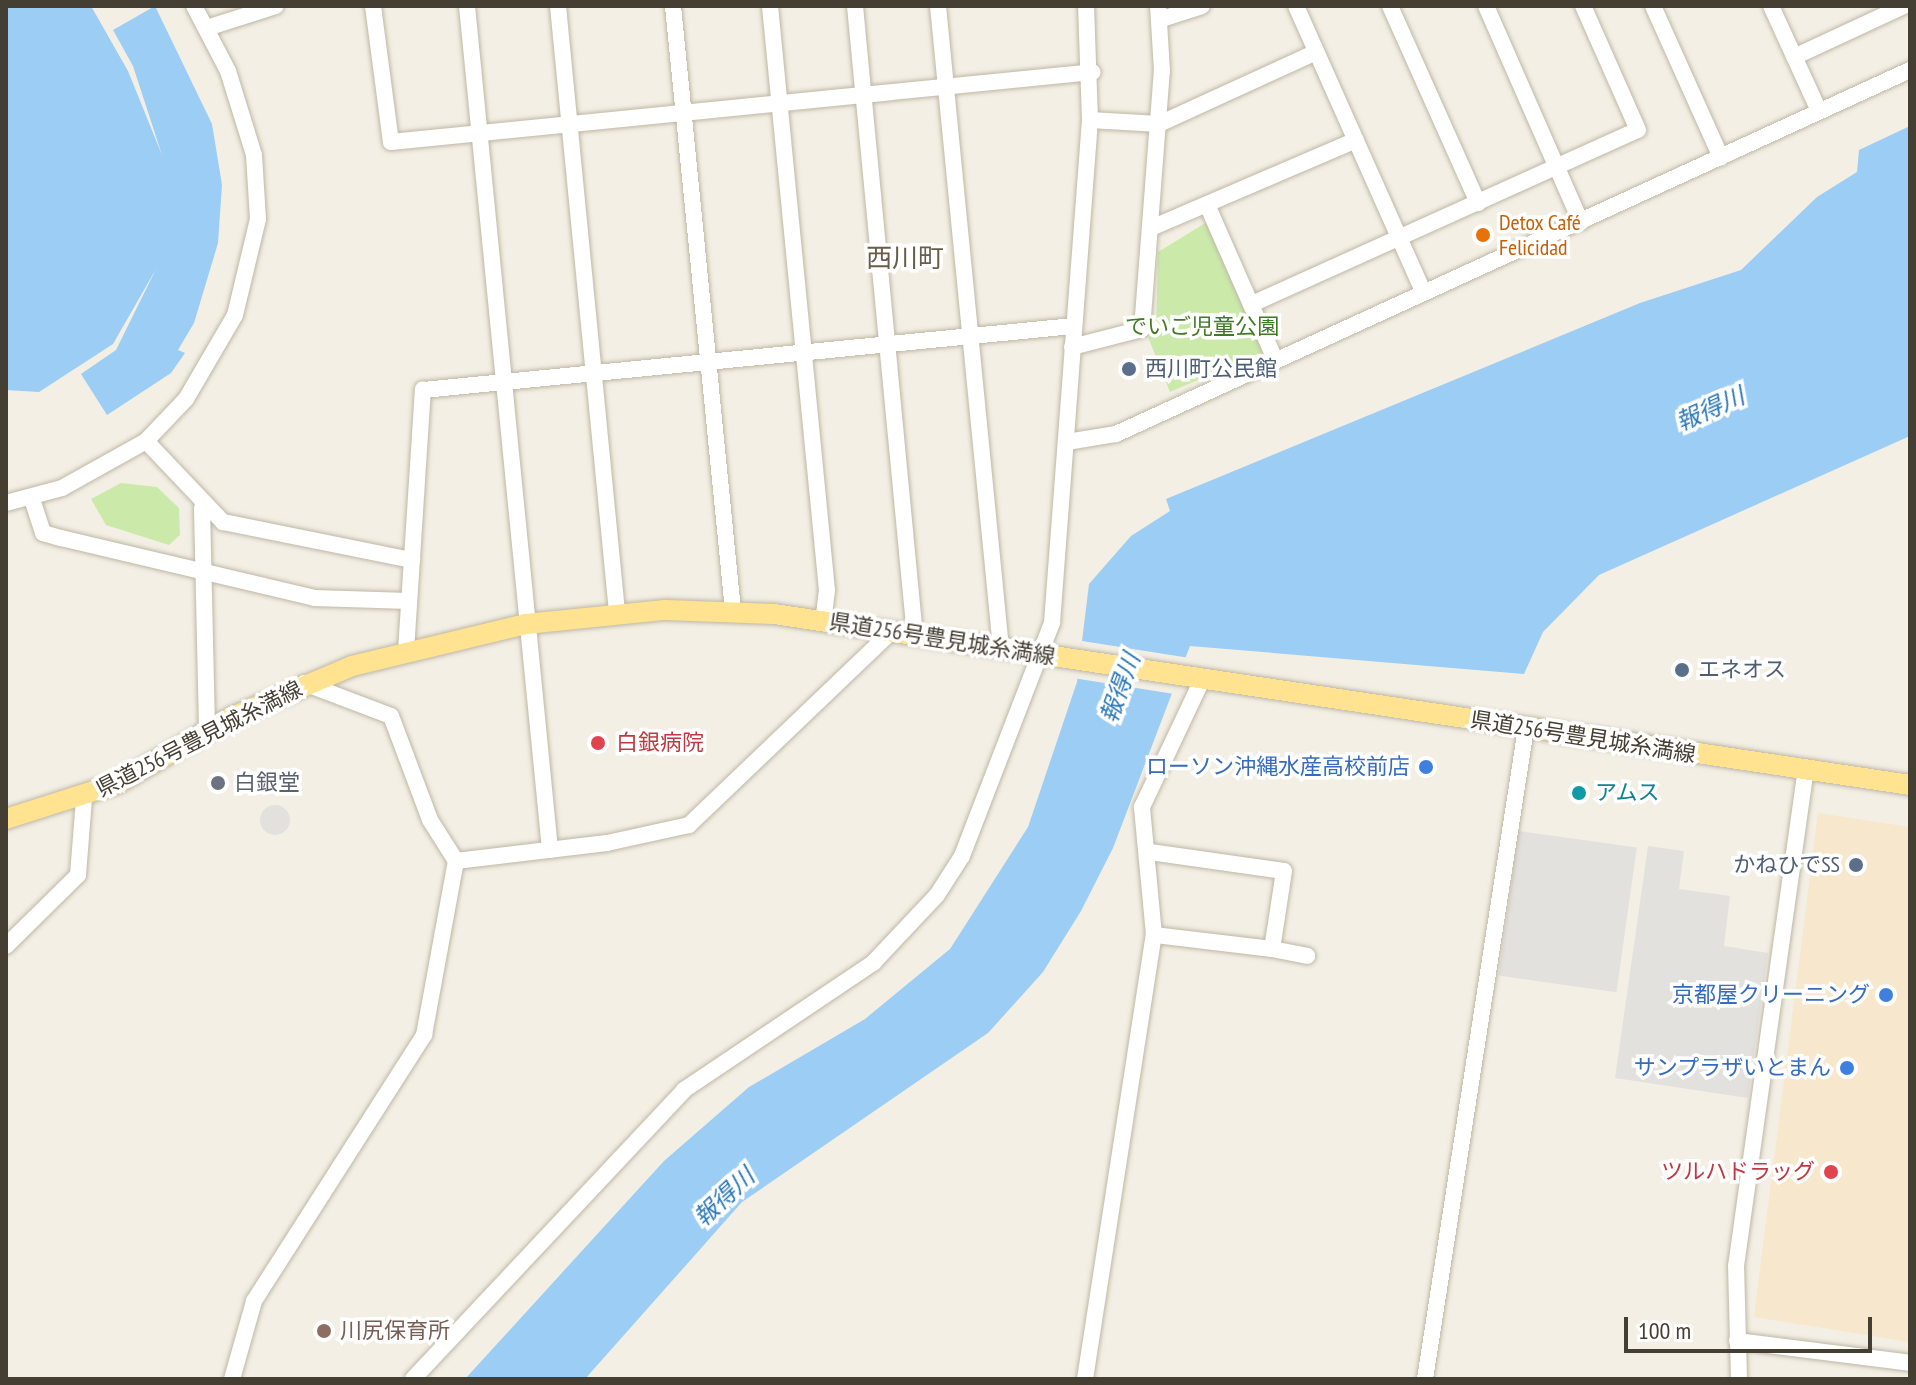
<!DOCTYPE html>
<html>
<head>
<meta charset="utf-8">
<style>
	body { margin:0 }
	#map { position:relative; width:1916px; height:1385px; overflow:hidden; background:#f3efe4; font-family:"PT Sans Narrow","Noto Sans JP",sans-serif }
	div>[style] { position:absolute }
	.commercial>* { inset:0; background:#f7e7cd }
	.green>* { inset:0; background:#cbeaaa }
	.parking>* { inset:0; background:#e3e1dd; transform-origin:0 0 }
	.round { border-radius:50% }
	.water>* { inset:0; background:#9ccdf4 }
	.pier>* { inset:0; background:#f3efe4; transform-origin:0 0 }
	.roads { filter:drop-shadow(0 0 2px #bfb7a6) drop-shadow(0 0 2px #bfb7a6) }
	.minor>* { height:16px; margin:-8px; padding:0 8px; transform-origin:8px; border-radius:8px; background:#fff }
	.major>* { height:20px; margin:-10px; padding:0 10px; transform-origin:10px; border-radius:10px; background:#ffe391 }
	.dots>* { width:22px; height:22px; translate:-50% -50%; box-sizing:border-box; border:4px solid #fff; border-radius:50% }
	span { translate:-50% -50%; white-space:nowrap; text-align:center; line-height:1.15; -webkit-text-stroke:7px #fff; paint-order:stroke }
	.food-label { font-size:22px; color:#c56008 }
	.left { translate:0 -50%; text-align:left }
	.park-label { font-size:22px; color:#417a24 }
	.service-label { font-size:22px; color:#4e5e75 }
	.right { translate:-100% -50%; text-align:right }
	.street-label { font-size:22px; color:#453f33 }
	.health-label { font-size:22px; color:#be3a42 }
	.shop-label { font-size:22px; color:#366cbe }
	.worship-label { font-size:22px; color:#5b616d }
	.culture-label { font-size:22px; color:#0d838f }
	.education-label { font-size:22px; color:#785e54 }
	.water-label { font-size:24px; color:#2775b7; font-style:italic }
	.quarter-label { font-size:26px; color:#695d4a }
	.frame { position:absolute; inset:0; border:8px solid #453f33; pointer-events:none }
	.scale { position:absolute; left:1624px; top:1317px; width:248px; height:36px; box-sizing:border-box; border:4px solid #453f33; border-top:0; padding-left:10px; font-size:24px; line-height:28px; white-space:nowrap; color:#453f33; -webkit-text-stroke:6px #fff; paint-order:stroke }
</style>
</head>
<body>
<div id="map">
	<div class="commercial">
		<i style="clip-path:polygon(1818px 813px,1910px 827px,1910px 1342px,1754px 1317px)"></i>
	</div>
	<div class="green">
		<i style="clip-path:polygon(1207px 222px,1263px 352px,1170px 392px,1148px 337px,1156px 333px,1158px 252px)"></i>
		<i style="clip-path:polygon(121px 483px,157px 487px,179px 508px,180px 535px,169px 545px,106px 525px,91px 499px)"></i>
	</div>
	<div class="parking">
		<i class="round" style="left:260px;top:805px;width:30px;height:30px"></i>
		<i style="left:1519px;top:831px;width:119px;height:146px;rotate:8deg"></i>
		<i style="clip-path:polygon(1648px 846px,1684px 851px,1679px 889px,1730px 896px,1724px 946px,1768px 953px,1748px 1098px,1615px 1078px)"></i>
	</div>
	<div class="water">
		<i style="clip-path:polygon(6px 6px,91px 6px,128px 71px,162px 155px,133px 66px,113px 30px,155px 6px,212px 124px,222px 185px,218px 243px,194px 323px,178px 350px,185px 353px,171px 373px,107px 415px,81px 374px,116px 350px,156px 269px,113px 344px,39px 392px,6px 390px)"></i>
		<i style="clip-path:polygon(1910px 126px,1910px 436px,1599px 575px,1543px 632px,1524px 674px,1190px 646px,1113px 848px,1081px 911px,1043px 972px,988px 1033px,742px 1202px,585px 1379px,465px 1379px,664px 1161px,749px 1087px,865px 1019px,950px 949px,1028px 827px,1077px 682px,1089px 584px,1131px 536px,1170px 511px,1166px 499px,1640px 303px,1741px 270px,1817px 197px,1857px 172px,1859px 150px)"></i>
	</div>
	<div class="pier">
		<i style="left:1082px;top:641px;width:109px;height:38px;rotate:9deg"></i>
	</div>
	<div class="roads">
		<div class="minor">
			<i style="left:373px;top:6px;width:137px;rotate:82.5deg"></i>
			<i style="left:391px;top:142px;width:705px;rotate:-5.69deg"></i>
			<i style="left:467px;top:6px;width:848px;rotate:84.38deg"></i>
			<i style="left:558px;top:6px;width:609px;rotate:84.44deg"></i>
			<i style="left:673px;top:6px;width:607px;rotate:84.33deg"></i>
			<i style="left:770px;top:6px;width:587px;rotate:84.43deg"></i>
			<i style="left:827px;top:590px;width:32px;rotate:97deg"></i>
			<i style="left:855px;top:6px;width:633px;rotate:84.56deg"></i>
			<i style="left:938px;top:6px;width:646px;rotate:84.4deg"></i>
			<i style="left:1296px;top:6px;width:314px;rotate:66deg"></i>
			<i style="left:1390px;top:6px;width:216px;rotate:65.9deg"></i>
			<i style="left:1486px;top:6px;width:236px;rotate:66.3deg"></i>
			<i style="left:1653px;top:6px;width:166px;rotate:65.8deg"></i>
			<i style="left:1771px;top:6px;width:115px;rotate:65.4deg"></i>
			<i style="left:1159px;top:20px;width:45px;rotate:-18deg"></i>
			<i style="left:207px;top:28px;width:72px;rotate:-17.7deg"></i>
			<i style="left:1794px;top:57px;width:121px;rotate:-24.9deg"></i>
			<i style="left:1090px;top:120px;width:69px;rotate:3.3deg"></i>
			<i style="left:1159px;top:124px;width:173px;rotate:-24.6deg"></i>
			<i style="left:1209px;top:209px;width:164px;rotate:66.3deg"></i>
			<i style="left:1151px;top:228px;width:223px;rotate:-23.2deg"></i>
			<i style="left:1252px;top:304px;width:423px;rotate:-24.3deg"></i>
			<i style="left:1638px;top:130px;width:136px;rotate:-113.9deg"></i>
			<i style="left:1072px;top:347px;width:72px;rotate:-14.4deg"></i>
			<i style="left:1142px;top:329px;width:259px;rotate:-85.6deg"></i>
			<i style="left:1162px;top:71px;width:65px;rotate:-93.5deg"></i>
			<i style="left:146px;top:441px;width:112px;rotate:46.5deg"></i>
			<i style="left:223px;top:522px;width:193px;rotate:11.4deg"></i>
			<i style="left:1067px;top:442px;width:50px;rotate:-9.3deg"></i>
			<i style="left:1116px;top:434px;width:873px;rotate:-24.63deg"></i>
			<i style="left:32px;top:499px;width:36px;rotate:72deg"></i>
			<i style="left:43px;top:533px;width:19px;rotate:16deg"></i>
			<i style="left:61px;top:538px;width:260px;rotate:13.3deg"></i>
			<i style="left:314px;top:598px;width:95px;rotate:1.8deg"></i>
			<i style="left:6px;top:503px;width:58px;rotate:-15deg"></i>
			<i style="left:62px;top:488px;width:96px;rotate:-29.2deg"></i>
			<i style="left:146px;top:441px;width:58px;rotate:-46.4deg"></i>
			<i style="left:186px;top:399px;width:97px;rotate:-59.7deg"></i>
			<i style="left:235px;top:315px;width:99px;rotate:-76.5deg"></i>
			<i style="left:258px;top:219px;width:64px;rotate:-93.6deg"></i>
			<i style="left:254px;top:155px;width:88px;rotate:-107.2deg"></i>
			<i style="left:228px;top:71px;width:73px;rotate:-117.6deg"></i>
			<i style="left:202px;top:508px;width:223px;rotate:88.7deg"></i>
			<i style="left:406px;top:651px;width:262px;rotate:-86.3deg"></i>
			<i style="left:423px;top:390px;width:653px;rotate:-5.62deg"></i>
			<i style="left:304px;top:683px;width:93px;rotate:20.8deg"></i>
			<i style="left:391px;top:716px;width:111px;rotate:69.4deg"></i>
			<i style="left:430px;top:820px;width:49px;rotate:57.6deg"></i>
			<i style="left:1150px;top:852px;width:135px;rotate:8.1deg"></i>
			<i style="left:1284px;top:871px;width:79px;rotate:98.7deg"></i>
			<i style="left:1272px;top:949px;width:119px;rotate:-173.2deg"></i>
			<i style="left:456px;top:861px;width:152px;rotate:-6.8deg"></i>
			<i style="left:607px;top:843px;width:84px;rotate:-12.4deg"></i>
			<i style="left:689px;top:825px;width:279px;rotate:-43.7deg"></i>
			<i style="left:6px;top:946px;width:101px;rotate:-44.6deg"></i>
			<i style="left:78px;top:875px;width:77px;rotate:-85.5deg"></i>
			<i style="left:1272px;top:949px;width:36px;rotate:11deg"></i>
			<i style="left:1737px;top:1341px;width:174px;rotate:7.2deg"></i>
			<i style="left:232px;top:1379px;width:81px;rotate:-74.2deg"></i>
			<i style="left:254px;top:1301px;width:316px;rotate:-57.4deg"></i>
			<i style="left:424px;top:1035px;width:177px;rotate:-79.6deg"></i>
			<i style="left:413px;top:1379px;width:396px;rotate:-46.8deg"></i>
			<i style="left:684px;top:1090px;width:228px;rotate:-33.9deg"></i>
			<i style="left:873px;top:963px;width:93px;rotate:-46.7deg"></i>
			<i style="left:937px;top:895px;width:46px;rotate:-57.3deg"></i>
			<i style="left:962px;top:856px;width:250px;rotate:-68.9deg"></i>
			<i style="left:1052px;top:623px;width:504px;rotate:-85.68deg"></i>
			<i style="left:1090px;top:120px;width:114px;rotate:-92deg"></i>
			<i style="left:1085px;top:1379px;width:449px;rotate:-81.2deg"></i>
			<i style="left:1154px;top:935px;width:129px;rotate:-95.4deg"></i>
			<i style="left:1142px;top:807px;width:143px;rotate:-64.7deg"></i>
			<i style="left:1425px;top:1379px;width:659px;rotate:-81.18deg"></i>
			<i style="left:1739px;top:1379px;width:113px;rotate:-91.5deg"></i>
			<i style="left:1736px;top:1266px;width:500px;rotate:-82deg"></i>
		</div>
		<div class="major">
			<i style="left:6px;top:819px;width:118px;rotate:-17.8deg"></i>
			<i style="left:118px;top:783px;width:132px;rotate:-30.1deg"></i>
			<i style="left:232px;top:717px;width:130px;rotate:-23deg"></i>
			<i style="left:352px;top:666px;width:179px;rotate:-13.6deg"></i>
			<i style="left:526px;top:624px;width:140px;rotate:-5.8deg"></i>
			<i style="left:665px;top:610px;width:109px;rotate:2.1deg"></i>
			<i style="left:774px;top:614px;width:1149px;rotate:8.56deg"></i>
		</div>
	</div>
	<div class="dots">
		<i style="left:1483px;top:235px;background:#e8710a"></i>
		<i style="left:1129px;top:369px;background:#5c6f8a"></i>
		<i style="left:1682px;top:670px;background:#5c6f8a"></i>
		<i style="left:598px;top:743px;background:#e0444e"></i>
		<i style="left:1426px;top:767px;background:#3f7fe0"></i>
		<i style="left:218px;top:783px;background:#6b7280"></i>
		<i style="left:1579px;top:793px;background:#0f9aa8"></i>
		<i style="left:1856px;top:865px;background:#5c6f8a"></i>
		<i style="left:1886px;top:995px;background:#3f7fe0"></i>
		<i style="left:1847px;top:1068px;background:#3f7fe0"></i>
		<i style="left:1831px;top:1172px;background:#e0444e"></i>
		<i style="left:324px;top:1331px;background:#8d6e63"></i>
	</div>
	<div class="food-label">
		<span class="left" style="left:1499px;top:235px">Detox Café<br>Felicidad</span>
	</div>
	<div class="park-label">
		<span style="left:1202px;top:327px">でいご児童公園</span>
	</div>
	<div class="service-label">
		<span class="left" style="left:1145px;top:369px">西川町公民館</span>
		<span class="left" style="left:1698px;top:670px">エネオス</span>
		<span class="right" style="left:1840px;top:865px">かねひでSS</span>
	</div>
	<div class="street-label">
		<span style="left:942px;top:639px;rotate:9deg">県道256号豊見城糸満線</span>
		<span style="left:1583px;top:737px;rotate:9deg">県道256号豊見城糸満線</span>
		<span style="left:199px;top:739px;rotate:-27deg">県道256号豊見城糸満線</span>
	</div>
	<div class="health-label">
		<span class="left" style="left:616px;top:743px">白銀病院</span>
		<span class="right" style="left:1815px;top:1172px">ツルハドラッグ</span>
	</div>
	<div class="shop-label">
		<span class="right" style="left:1410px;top:767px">ローソン沖縄水産高校前店</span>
		<span class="right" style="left:1870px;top:995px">京都屋クリーニング</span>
		<span class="right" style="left:1831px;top:1068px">サンプラザいとまん</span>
	</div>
	<div class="worship-label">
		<span class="left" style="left:234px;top:783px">白銀堂</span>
	</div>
	<div class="culture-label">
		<span class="left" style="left:1595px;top:793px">アムス</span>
	</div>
	<div class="education-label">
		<span class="left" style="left:340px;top:1331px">川尻保育所</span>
	</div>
	<div class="water-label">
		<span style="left:1710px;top:409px;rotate:-24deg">報得川</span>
		<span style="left:1120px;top:688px;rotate:-70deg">報得川</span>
		<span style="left:724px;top:1197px;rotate:-43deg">報得川</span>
	</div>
	<div class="quarter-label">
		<span style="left:905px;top:258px">西川町</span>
	</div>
	<div class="frame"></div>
	<div class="scale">100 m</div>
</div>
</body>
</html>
